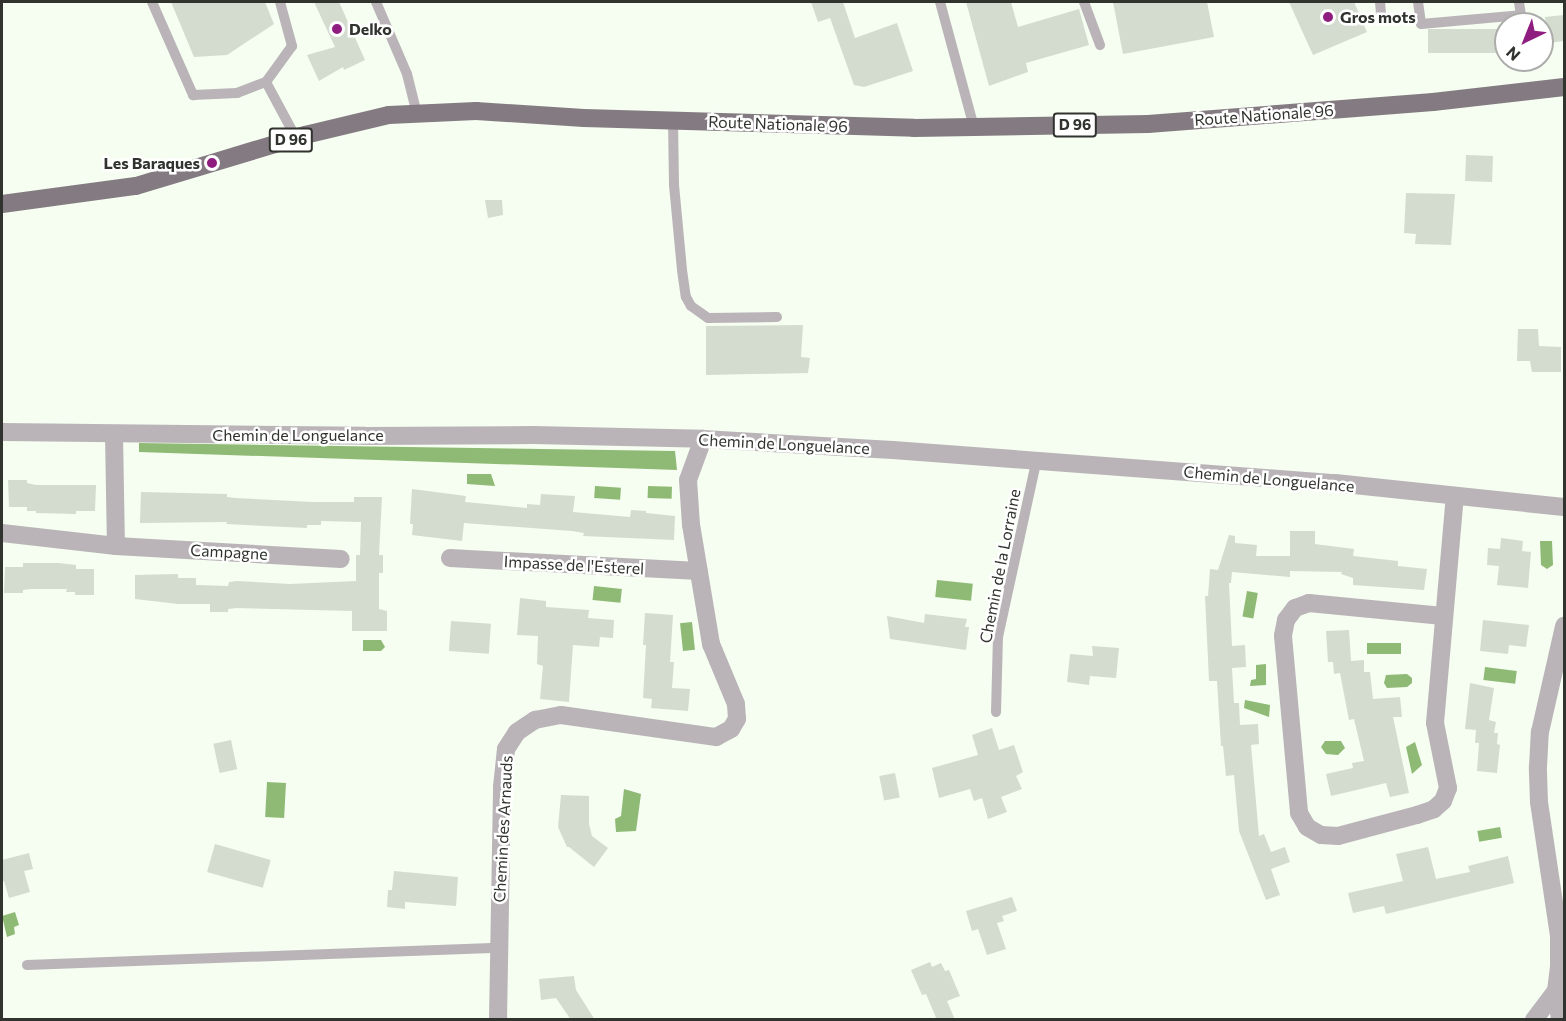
<!DOCTYPE html>
<html>
<head>
<meta charset="utf-8">
<style>
	body { margin:0 }
	#map { position:relative; width:1566px; height:1021px; overflow:hidden; background:#f5fef0; font-family:Commissioner,sans-serif }
	div>[style] { position:absolute }
	.water>* { inset:0; background:#8fba75; transform-origin:0 0 }
	.building>* { inset:0; background:#d3dccf; transform-origin:0 0 }
	.service>* { height:10px; margin:-5px; padding:0 5px; transform-origin:5px; border-radius:5px; background:#bab4b9 }
	.minor>* { height:18px; margin:-9px; padding:0 9px; transform-origin:9px; border-radius:9px; background:#bab4b9 }
	.tertiary>* { height:18px; margin:-9px; padding:0 9px; transform-origin:9px; border-radius:9px; background:#bab4b9 }
	.primary>* { height:18px; margin:-9px; padding:0 9px; transform-origin:9px; border-radius:9px; background:#847a82 }
	.dots>* { width:16px; height:16px; translate:-50% -50%; box-sizing:border-box; border:3px solid #fff; border-radius:50% }
	span { translate:-50% -50%; white-space:nowrap; text-align:center; line-height:1.15; -webkit-text-stroke:5px #fff; paint-order:stroke }
	.shield-label span { padding:2px 4px; background:#fff; border:2px solid; border-radius:4px; -webkit-text-stroke-width:0 }
	.shield-label { font-size:15px; color:#30332e; font-weight:700 }
	.poi-label { font-size:16px; color:#30332e; font-weight:700 }
	.left { translate:0 -50%; text-align:left }
	.right { translate:-100% -50%; text-align:right }
	.street-label { font-size:16px; color:#30332e }
	.frame { position:absolute; inset:0; border:3px solid #30332e; pointer-events:none }
	.north { position:absolute; left:1494px; top:12px; width:60px; height:60px; box-sizing:border-box; background:#fff; border:2px solid #acadab; border-radius:50%; rotate:223deg; font-size:16px; font-weight:700; line-height:24px; text-align:center; color:#30332e }
	.north::after { content:''; display:block; margin:auto; width:21px; height:27px; background:#8e1d7f; clip-path:polygon(50% 0,100% 100%,50% 72%,0 100%) }
</style>
</head>
<body>
<div id="map">
	<div class="water">
		<i style="clip-path:polygon(139px 443px,675px 451px,677px 470px,139px 452px)"></i>
		<i style="clip-path:polygon(467px 474px,491px 474px,495px 486px,467px 484px)"></i>
		<i style="left:595px;top:486px;width:26px;height:12px;rotate:4deg"></i>
		<i style="left:648px;top:486px;width:24px;height:12px;rotate:2deg"></i>
		<i style="clip-path:polygon(1540px 541px,1552px 541px,1553px 565px,1547px 569px,1541px 565px)"></i>
		<i style="left:937px;top:580px;width:36px;height:17px;rotate:6deg"></i>
		<i style="left:594px;top:586px;width:28px;height:14px;rotate:6deg"></i>
		<i style="left:1247px;top:591px;width:11px;height:26px;rotate:10deg"></i>
		<i style="left:692px;top:622px;width:28px;height:12px;rotate:84deg"></i>
		<i style="clip-path:polygon(363px 640px,381px 640px,385px 647px,381px 651px,363px 651px)"></i>
		<i style="left:1401px;top:643px;width:11px;height:34px;rotate:90deg"></i>
		<i style="clip-path:polygon(1266px 664px,1266px 685px,1250px 686px,1251px 680px,1256px 679px,1256px 665px)"></i>
		<i style="left:1485px;top:667px;width:32px;height:13px;rotate:7deg"></i>
		<i style="clip-path:polygon(1407px 674px,1412px 678px,1412px 683px,1407px 687px,1387px 688px,1384px 683px,1386px 675px)"></i>
		<i style="clip-path:polygon(1245px 700px,1270px 705px,1269px 717px,1244px 708px)"></i>
		<i style="clip-path:polygon(1325px 741px,1341px 741px,1345px 748px,1338px 755px,1326px 754px,1321px 747px)"></i>
		<i style="clip-path:polygon(1415px 742px,1422px 765px,1412px 774px,1406px 747px)"></i>
		<i style="left:267px;top:782px;width:19px;height:35px;rotate:3deg"></i>
		<i style="clip-path:polygon(624px 789px,641px 794px,636px 831px,616px 832px,615px 819px,621px 816px)"></i>
		<i style="left:1500px;top:827px;width:11px;height:23px;rotate:80deg"></i>
		<i style="clip-path:polygon(15px 912px,19px 925px,14px 927px,15px 934px,7px 937px,2px 916px)"></i>
	</div>
	<div class="building">
		<i style="clip-path:polygon(171px 2px,265px 2px,274px 24px,227px 55px,194px 57px)"></i>
		<i style="clip-path:polygon(314px 2px,339px 2px,365px 60px,344px 70px,343px 67px,319px 81px,307px 55px,335px 47px)"></i>
		<i style="clip-path:polygon(811px 2px,843px 2px,855px 38px,897px 23px,913px 71px,864px 87px,854px 85px,830px 18px,818px 22px)"></i>
		<i style="clip-path:polygon(966px 2px,1011px 2px,1018px 27px,1079px 9px,1089px 45px,1026px 63px,1028px 72px,989px 86px)"></i>
		<i style="clip-path:polygon(1113px 2px,1207px 2px,1214px 37px,1123px 54px)"></i>
		<i style="clip-path:polygon(1289px 2px,1354px 2px,1367px 32px,1313px 55px)"></i>
		<i style="clip-path:polygon(1564px 15px,1564px 41px,1548px 43px,1545px 17px)"></i>
		<i style="left:1506px;top:29px;width:24px;height:78px;rotate:90deg"></i>
		<i style="left:1466px;top:155px;width:27px;height:26px;rotate:2deg"></i>
		<i style="clip-path:polygon(1406px 193px,1455px 194px,1451px 245px,1415px 244px,1416px 234px,1404px 233px)"></i>
		<i style="clip-path:polygon(485px 200px,502px 200px,503px 215px,488px 218px)"></i>
		<i style="clip-path:polygon(803px 325px,801px 357px,810px 358px,808px 373px,706px 375px,706px 326px)"></i>
		<i style="clip-path:polygon(1518px 329px,1538px 329px,1539px 346px,1561px 347px,1561px 372px,1532px 372px,1530px 361px,1517px 361px)"></i>
		<i style="clip-path:polygon(8px 480px,27px 480px,27px 483px,36px 485px,96px 485px,95px 511px,76px 511px,76px 514px,36px 513px,36px 511px,27px 511px,27px 507px,9px 507px)"></i>
		<i style="clip-path:polygon(412px 489px,466px 496px,465px 502px,527px 508px,527px 504px,540px 505px,541px 494px,575px 496px,573px 512px,630px 517px,631px 510px,646px 511px,646px 513px,675px 516px,674px 540px,583px 536px,584px 533px,572px 531px,464px 523px,462px 541px,412px 535px,413px 524px,410px 524px)"></i>
		<i style="clip-path:polygon(141px 492px,227px 494px,227px 497px,236px 498px,313px 502px,354px 502px,354px 497px,382px 497px,379px 555px,383px 555px,383px 573px,379px 573px,379px 609px,387px 611px,387px 631px,352px 631px,352px 611px,237px 608px,228px 609px,228px 612px,210px 612px,210px 604px,178px 604px,135px 599px,135px 575px,178px 574px,178px 578px,196px 578px,196px 585px,228px 586px,229px 582px,237px 581px,290px 584px,356px 581px,356px 555px,360px 555px,361px 522px,321px 521px,321px 525px,307px 525px,307px 528px,226px 524px,227px 522px,140px 523px)"></i>
		<i style="clip-path:polygon(1290px 531px,1315px 531px,1315px 544px,1354px 549px,1353px 556px,1398px 561px,1398px 566px,1427px 569px,1424px 590px,1353px 585px,1353px 578px,1341px 574px,1342px 572px,1290px 571px,1290px 577px,1232px 572px,1231px 583px,1229px 583px,1232px 646px,1245px 645px,1246px 667px,1232px 668px,1234px 703px,1239px 703px,1240px 725px,1258px 724px,1259px 744px,1251px 745px,1259px 836px,1264px 834px,1271px 852px,1285px 847px,1290px 862px,1271px 869px,1280px 895px,1266px 900px,1239px 831px,1234px 775px,1226px 776px,1223px 746px,1221px 746px,1217px 681px,1209px 681px,1205px 596px,1208px 596px,1210px 569px,1218px 570px,1229px 535px,1235px 536px,1235px 543px,1257px 545px,1256px 556px,1290px 556px)"></i>
		<i style="clip-path:polygon(1501px 538px,1523px 541px,1522px 551px,1531px 552px,1528px 588px,1497px 585px,1499px 566px,1487px 565px,1488px 548px,1500px 549px)"></i>
		<i style="clip-path:polygon(23px 563px,59px 563px,76px 565px,76px 569px,94px 569px,94px 595px,75px 595px,75px 592px,66px 592px,67px 589px,31px 589px,23px 590px,23px 593px,4px 593px,5px 567px,23px 567px)"></i>
		<i style="clip-path:polygon(520px 598px,546px 601px,546px 607px,589px 610px,588px 618px,614px 620px,613px 638px,600px 637px,599px 647px,573px 645px,569px 702px,540px 699px,543px 666px,537px 664px,538px 636px,517px 635px)"></i>
		<i style="clip-path:polygon(645px 613px,673px 615px,670px 662px,674px 662px,672px 688px,690px 689px,688px 711px,651px 708px,652px 699px,643px 698px,646px 645px,643px 645px)"></i>
		<i style="clip-path:polygon(925px 614px,967px 619px,965px 627px,969px 627px,966px 650px,890px 639px,887px 616px,924px 623px)"></i>
		<i style="clip-path:polygon(1483px 620px,1529px 625px,1526px 647px,1509px 645px,1508px 654px,1480px 651px)"></i>
		<i style="left:451px;top:621px;width:40px;height:30px;rotate:4deg"></i>
		<i style="clip-path:polygon(1349px 630px,1351px 661px,1364px 660px,1364px 672px,1370px 672px,1373px 699px,1400px 697px,1402px 717px,1393px 717px,1409px 793px,1390px 797px,1386px 783px,1331px 796px,1326px 774px,1353px 768px,1352px 763px,1364px 761px,1354px 719px,1349px 720px,1340px 673px,1334px 674px,1333px 662px,1328px 662px,1326px 631px)"></i>
		<i style="clip-path:polygon(1092px 646px,1119px 648px,1116px 678px,1090px 676px,1089px 685px,1067px 682px,1070px 654px,1093px 656px)"></i>
		<i style="clip-path:polygon(1470px 683px,1494px 688px,1489px 720px,1496px 722px,1494px 733px,1498px 733px,1497px 744px,1500px 745px,1497px 773px,1477px 771px,1479px 743px,1475px 743px,1476px 730px,1465px 729px)"></i>
		<i style="clip-path:polygon(992px 728px,999px 750px,1014px 745px,1023px 772px,1016px 776px,1022px 789px,1001px 797px,1007px 812px,988px 819px,982px 798px,974px 801px,970px 789px,939px 798px,932px 768px,978px 755px,972px 735px)"></i>
		<i style="left:231px;top:740px;width:30px;height:18px;rotate:78deg"></i>
		<i style="left:895px;top:773px;width:25px;height:16px;rotate:79deg"></i>
		<i style="clip-path:polygon(561px 795px,589px 796px,589px 824px,592px 836px,608px 848px,594px 867px,569px 847px,567px 847px,558px 827px)"></i>
		<i style="left:215px;top:844px;width:58px;height:29px;rotate:16deg"></i>
		<i style="clip-path:polygon(1428px 847px,1436px 879px,1470px 872px,1468px 866px,1508px 856px,1514px 883px,1386px 914px,1384px 906px,1353px 913px,1348px 893px,1403px 881px,1396px 854px)"></i>
		<i style="clip-path:polygon(29px 853px,33px 869px,24px 871px,30px 892px,9px 898px,4px 881px,2px 881px,2px 860px)"></i>
		<i style="clip-path:polygon(394px 871px,458px 877px,456px 906px,405px 902px,405px 909px,387px 907px,388px 890px,392px 890px)"></i>
		<i style="clip-path:polygon(1012px 897px,1017px 911px,1002px 916px,1004px 921px,997px 923px,1006px 949px,987px 955px,978px 929px,972px 931px,966px 911px)"></i>
		<i style="clip-path:polygon(930px 962px,932px 967px,941px 963px,945px 971px,949px 970px,960px 996px,947px 1001px,955px 1020px,937px 1020px,926px 994px,922px 995px,911px 970px)"></i>
		<i style="clip-path:polygon(574px 976px,576px 990px,595px 1020px,571px 1020px,556px 998px,541px 1000px,539px 979px)"></i>
	</div>
	<div class="service">
		<i style="left:152px;top:2px;width:102px;rotate:66.2deg"></i>
		<i style="left:193px;top:95px;width:44px;rotate:-2.6deg"></i>
		<i style="left:237px;top:93px;width:31px;rotate:-21deg"></i>
		<i style="left:280px;top:2px;width:46px;rotate:74.7deg"></i>
		<i style="left:292px;top:46px;width:44px;rotate:125.8deg"></i>
		<i style="left:266px;top:82px;width:64px;rotate:61.8deg"></i>
		<i style="left:376px;top:2px;width:78px;rotate:66.7deg"></i>
		<i style="left:407px;top:74px;width:41px;rotate:76deg"></i>
		<i style="left:940px;top:2px;width:130px;rotate:74.8deg"></i>
		<i style="left:1084px;top:2px;width:46px;rotate:69.6deg"></i>
		<i style="left:1380px;top:2px;width:11px;rotate:85deg"></i>
		<i style="left:1418px;top:2px;width:22px;rotate:82deg"></i>
		<i style="left:1421px;top:24px;width:100px;rotate:-5.1deg"></i>
		<i style="left:1521px;top:15px;width:13px;rotate:-99deg"></i>
		<i style="left:673px;top:120px;width:65px;rotate:89.1deg"></i>
		<i style="left:674px;top:185px;width:85px;rotate:84.6deg"></i>
		<i style="left:682px;top:270px;width:27px;rotate:82deg"></i>
		<i style="left:686px;top:297px;width:10px;rotate:61deg"></i>
		<i style="left:691px;top:306px;width:21px;rotate:35deg"></i>
		<i style="left:708px;top:318px;width:69px;rotate:-0.8deg"></i>
		<i style="left:996px;top:712px;width:75px;rotate:-88.5deg"></i>
		<i style="left:998px;top:637px;width:179px;rotate:-77.7deg"></i>
		<i style="left:27px;top:965px;width:472px;rotate:-2.1deg"></i>
	</div>
	<div class="minor">
		<i style="left:2px;top:432px;width:363px;rotate:0.6deg"></i>
		<i style="left:365px;top:436px;width:168px;rotate:-0.3deg"></i>
		<i style="left:533px;top:435px;width:170px;rotate:1.3deg"></i>
		<i style="left:703px;top:439px;width:190px;rotate:3.3deg"></i>
		<i style="left:893px;top:450px;width:443px;rotate:4.3deg"></i>
		<i style="left:1335px;top:483px;width:230px;rotate:6deg"></i>
		<i style="left:114px;top:434px;width:112px;rotate:89deg"></i>
		<i style="left:2px;top:533px;width:115px;rotate:6.5deg"></i>
		<i style="left:116px;top:546px;width:225px;rotate:3.3deg"></i>
		<i style="left:450px;top:558px;width:249px;rotate:3deg"></i>
		<i style="left:1443px;top:616px;width:135px;rotate:-174.5deg"></i>
		<i style="left:1309px;top:603px;width:15px;rotate:160deg"></i>
		<i style="left:1295px;top:608px;width:15px;rotate:127deg"></i>
		<i style="left:1286px;top:620px;width:16px;rotate:101deg"></i>
		<i style="left:1283px;top:636px;width:178px;rotate:84.8deg"></i>
		<i style="left:1299px;top:813px;width:16px;rotate:60deg"></i>
		<i style="left:1307px;top:827px;width:16px;rotate:30deg"></i>
		<i style="left:1321px;top:835px;width:17px;rotate:3deg"></i>
		<i style="left:1338px;top:836px;width:82px;rotate:-14.9deg"></i>
		<i style="left:1417px;top:815px;width:18px;rotate:-19deg"></i>
		<i style="left:1434px;top:809px;width:12px;rotate:-42deg"></i>
		<i style="left:1443px;top:801px;width:14px;rotate:-69deg"></i>
		<i style="left:1448px;top:788px;width:66px;rotate:-101.3deg"></i>
		<i style="left:1435px;top:723px;width:228px;rotate:-85deg"></i>
		<i style="left:1556px;top:991px;width:29px;rotate:82deg"></i>
		<i style="left:498px;top:1020px;width:233px;rotate:-89deg"></i>
		<i style="left:502px;top:787px;width:38px;rotate:-84deg"></i>
		<i style="left:506px;top:749px;width:20px;rotate:-57deg"></i>
		<i style="left:517px;top:732px;width:22px;rotate:-34deg"></i>
		<i style="left:535px;top:720px;width:26px;rotate:-11deg"></i>
		<i style="left:561px;top:715px;width:157px;rotate:8.1deg"></i>
		<i style="left:716px;top:737px;width:17px;rotate:-28deg"></i>
		<i style="left:731px;top:729px;width:12px;rotate:-59deg"></i>
		<i style="left:737px;top:719px;width:15px;rotate:-94deg"></i>
		<i style="left:736px;top:704px;width:65px;rotate:-112.6deg"></i>
		<i style="left:711px;top:644px;width:121px;rotate:-99.5deg"></i>
		<i style="left:691px;top:525px;width:45px;rotate:-93.8deg"></i>
		<i style="left:688px;top:480px;width:44px;rotate:-69.9deg"></i>
	</div>
	<div class="tertiary">
		<i style="left:1534px;top:1020px;width:36px;rotate:-53deg"></i>
		<i style="left:1556px;top:991px;width:24px;rotate:-83deg"></i>
		<i style="left:1559px;top:967px;width:31px;rotate:-90deg"></i>
		<i style="left:1559px;top:936px;width:135px;rotate:-98.5deg"></i>
		<i style="left:1539px;top:802px;width:35px;rotate:-92deg"></i>
		<i style="left:1538px;top:767px;width:35px;rotate:-87deg"></i>
		<i style="left:1540px;top:732px;width:109px;rotate:-77.2deg"></i>
	</div>
	<div class="primary">
		<i style="left:2px;top:204px;width:135px;rotate:-7.7deg"></i>
		<i style="left:136px;top:186px;width:177px;rotate:-16.8deg"></i>
		<i style="left:305px;top:135px;width:86px;rotate:-13.4deg"></i>
		<i style="left:389px;top:115px;width:87px;rotate:-2.6deg"></i>
		<i style="left:476px;top:111px;width:108px;rotate:3.7deg"></i>
		<i style="left:584px;top:118px;width:330px;rotate:1.7deg"></i>
		<i style="left:914px;top:128px;width:234px;rotate:-1deg"></i>
		<i style="left:1148px;top:124px;width:286px;rotate:-4.4deg"></i>
		<i style="left:1433px;top:102px;width:132px;rotate:-6.5deg"></i>
	</div>
	<div class="dots">
		<i style="left:1328px;top:17px;background:#8e1d7f"></i>
		<i style="left:337px;top:29px;background:#8e1d7f"></i>
		<i style="left:212px;top:163px;background:#8e1d7f"></i>
	</div>
	<div class="shield-label">
		<span style="left:1075px;top:125px">D 96</span>
		<span style="left:291px;top:140px">D 96</span>
	</div>
	<div class="poi-label">
		<span class="left" style="left:1340px;top:17px">Gros mots</span>
		<span class="left" style="left:349px;top:29px">Delko</span>
		<span class="right" style="left:200px;top:163px">Les Baraques</span>
	</div>
	<div class="street-label">
		<span style="left:1264px;top:115px;rotate:-4deg">Route Nationale 96</span>
		<span style="left:778px;top:124px;rotate:2deg">Route Nationale 96</span>
		<span style="left:298px;top:435px">Chemin de Longuelance</span>
		<span style="left:784px;top:444px;rotate:3deg">Chemin de Longuelance</span>
		<span style="left:1269px;top:479px;rotate:5deg">Chemin de Longuelance</span>
		<span style="left:229px;top:552px;rotate:3deg">Campagne</span>
		<span style="left:574px;top:565px;rotate:3deg">Impasse de l'Esterel</span>
		<span style="left:1000px;top:566px;rotate:-79deg">Chemin de la Lorraine</span>
		<span style="left:503px;top:829px;rotate:-87deg">Chemin des Arnauds</span>
	</div>
	<div class="frame"></div>
	<div class="north">N</div>
</div>
</body>
</html>
